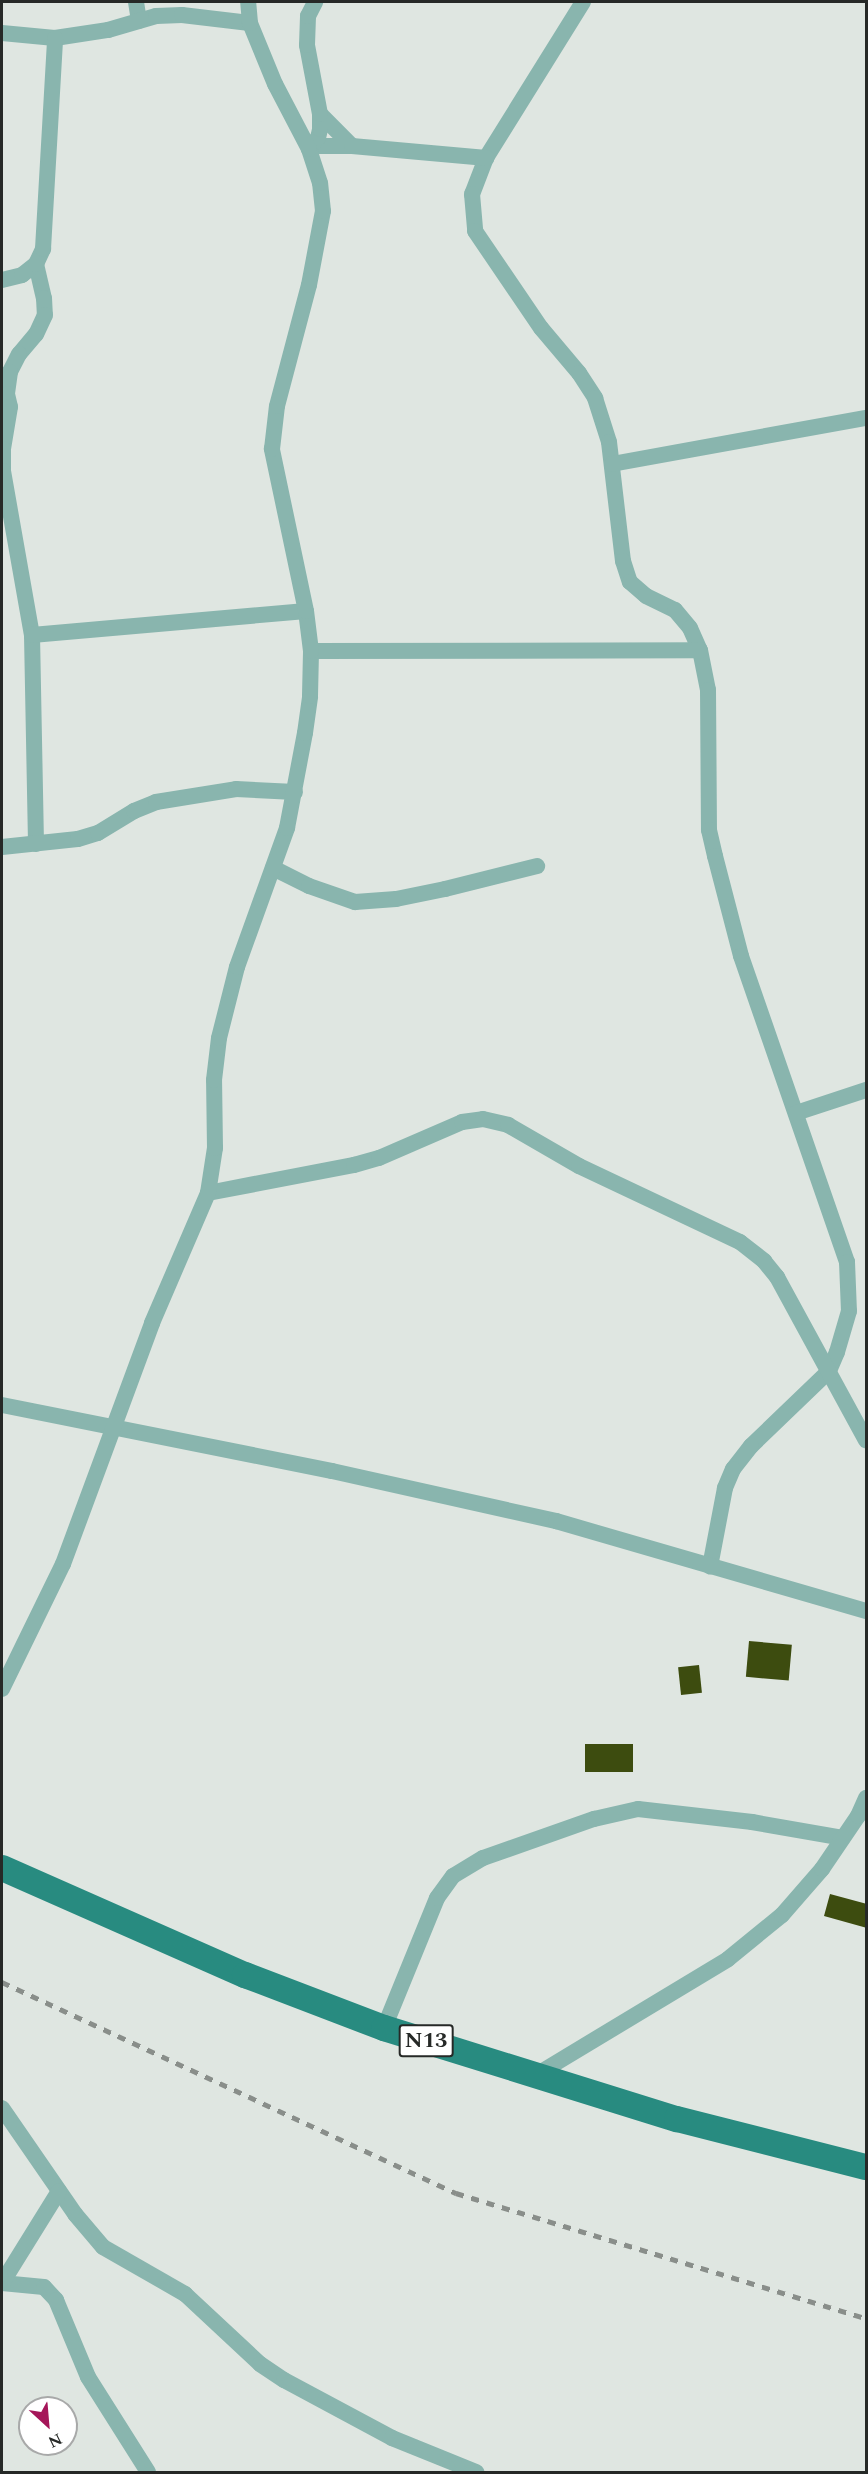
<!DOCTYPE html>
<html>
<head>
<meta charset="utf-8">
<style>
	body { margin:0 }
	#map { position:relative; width:868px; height:2474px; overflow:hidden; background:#dfe6e1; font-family:Spectral,serif }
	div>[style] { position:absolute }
	.building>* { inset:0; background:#3d4c0f; transform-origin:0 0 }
	.minor>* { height:16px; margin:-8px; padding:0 8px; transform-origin:8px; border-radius:8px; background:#89b5ae }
	.primary>* { height:26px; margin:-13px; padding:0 13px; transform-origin:13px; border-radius:13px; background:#288b80 }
	.rail>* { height:4.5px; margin-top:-2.25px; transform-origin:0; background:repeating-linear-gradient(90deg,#898e8a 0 8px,transparent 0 16px) }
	span { translate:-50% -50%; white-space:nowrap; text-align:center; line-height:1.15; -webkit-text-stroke:6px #fff; paint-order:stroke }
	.shield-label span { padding:2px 4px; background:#fff; border:2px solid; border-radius:4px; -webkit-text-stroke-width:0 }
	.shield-label { font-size:22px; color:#262927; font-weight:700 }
	.frame { position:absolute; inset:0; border:3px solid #262927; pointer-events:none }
	.north { position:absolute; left:18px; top:2396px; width:60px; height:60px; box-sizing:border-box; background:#fff; border:2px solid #a8a9a9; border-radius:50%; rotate:154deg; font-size:16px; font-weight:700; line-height:24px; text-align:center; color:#262927 }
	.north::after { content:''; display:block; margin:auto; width:21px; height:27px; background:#a51659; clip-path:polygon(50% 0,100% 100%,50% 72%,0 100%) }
</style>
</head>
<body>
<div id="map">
	<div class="building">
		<i style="left:749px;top:1641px;width:43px;height:36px;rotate:5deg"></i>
		<i style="left:699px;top:1665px;width:28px;height:21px;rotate:84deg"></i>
		<i style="left:633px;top:1744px;width:28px;height:48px;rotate:90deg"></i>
		<i style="clip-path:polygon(830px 1894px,867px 1904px,867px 1928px,824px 1916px)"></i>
	</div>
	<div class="minor">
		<i style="left:136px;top:2px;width:19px;rotate:81deg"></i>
		<i style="left:583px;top:2px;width:184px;rotate:121.9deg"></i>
		<i style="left:486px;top:158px;width:39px;rotate:111deg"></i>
		<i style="left:472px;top:194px;width:37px;rotate:85deg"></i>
		<i style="left:475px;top:231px;width:117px;rotate:55.8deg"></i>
		<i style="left:541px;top:328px;width:59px;rotate:49.8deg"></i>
		<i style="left:579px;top:373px;width:30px;rotate:57deg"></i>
		<i style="left:595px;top:398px;width:46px;rotate:72.3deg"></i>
		<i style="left:609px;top:442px;width:120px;rotate:83.3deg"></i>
		<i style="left:623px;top:561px;width:22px;rotate:72deg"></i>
		<i style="left:630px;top:582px;width:21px;rotate:41deg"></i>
		<i style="left:646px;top:596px;width:32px;rotate:26deg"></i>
		<i style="left:675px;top:610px;width:23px;rotate:50deg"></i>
		<i style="left:690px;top:628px;width:24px;rotate:66deg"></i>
		<i style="left:700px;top:650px;width:41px;rotate:78.7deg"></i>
		<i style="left:708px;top:690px;width:140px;rotate:89.6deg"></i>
		<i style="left:709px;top:830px;width:27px;rotate:77deg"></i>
		<i style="left:715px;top:856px;width:103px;rotate:75.4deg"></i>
		<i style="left:741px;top:956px;width:324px;rotate:70.9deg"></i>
		<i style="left:847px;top:1262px;width:49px;rotate:87.7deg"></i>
		<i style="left:849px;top:1311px;width:43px;rotate:106.3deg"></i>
		<i style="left:837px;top:1352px;width:21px;rotate:113deg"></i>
		<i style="left:829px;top:1371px;width:108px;rotate:136.1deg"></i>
		<i style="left:751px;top:1446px;width:29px;rotate:128deg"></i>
		<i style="left:733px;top:1469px;width:21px;rotate:113deg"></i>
		<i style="left:725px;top:1488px;width:80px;rotate:100.8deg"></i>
		<i style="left:2px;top:33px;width:53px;rotate:5.4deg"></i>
		<i style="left:55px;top:38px;width:54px;rotate:-8.6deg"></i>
		<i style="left:108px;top:30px;width:50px;rotate:-16.3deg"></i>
		<i style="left:156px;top:16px;width:26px;rotate:-2deg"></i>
		<i style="left:182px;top:15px;width:68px;rotate:6.7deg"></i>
		<i style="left:320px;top:114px;width:45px;rotate:45deg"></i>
		<i style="left:314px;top:146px;width:38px"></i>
		<i style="left:352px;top:146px;width:135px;rotate:5.1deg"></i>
		<i style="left:309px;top:149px;width:14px;rotate:-51deg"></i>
		<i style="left:318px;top:138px;width:9px;rotate:-77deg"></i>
		<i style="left:320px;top:129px;width:15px;rotate:-90deg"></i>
		<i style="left:320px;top:114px;width:70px;rotate:-100.7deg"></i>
		<i style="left:307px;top:45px;width:29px;rotate:-88deg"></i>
		<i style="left:308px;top:16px;width:16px;rotate:-63deg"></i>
		<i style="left:36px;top:264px;width:35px;rotate:77deg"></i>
		<i style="left:44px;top:298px;width:17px;rotate:87deg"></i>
		<i style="left:45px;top:315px;width:21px;rotate:115deg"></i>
		<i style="left:36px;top:334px;width:26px;rotate:130deg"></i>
		<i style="left:19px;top:354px;width:20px;rotate:117deg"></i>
		<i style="left:10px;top:372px;width:22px;rotate:98deg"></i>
		<i style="left:7px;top:394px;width:13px;rotate:77deg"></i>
		<i style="left:10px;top:407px;width:43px;rotate:99.5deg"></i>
		<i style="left:3px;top:449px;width:22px;rotate:90deg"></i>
		<i style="left:3px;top:471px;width:167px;rotate:80deg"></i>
		<i style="left:32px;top:635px;width:209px;rotate:88.9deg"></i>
		<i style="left:2px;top:280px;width:21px;rotate:-14deg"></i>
		<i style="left:22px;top:275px;width:18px;rotate:-38deg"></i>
		<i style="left:36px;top:264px;width:17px;rotate:-65deg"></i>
		<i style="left:43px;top:249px;width:211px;rotate:-86.7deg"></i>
		<i style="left:612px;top:464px;width:258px;rotate:-10.3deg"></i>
		<i style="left:32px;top:635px;width:275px;rotate:-5deg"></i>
		<i style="left:311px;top:651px;width:389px;rotate:-0.1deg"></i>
		<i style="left:2px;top:847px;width:76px;rotate:-6deg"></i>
		<i style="left:78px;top:839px;width:21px;rotate:-17deg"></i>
		<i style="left:98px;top:833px;width:42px;rotate:-31.4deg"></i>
		<i style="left:134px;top:811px;width:24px;rotate:-22deg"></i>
		<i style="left:156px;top:802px;width:81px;rotate:-9.2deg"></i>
		<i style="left:236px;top:789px;width:59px;rotate:2.9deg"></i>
		<i style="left:273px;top:868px;width:40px;rotate:26.6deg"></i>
		<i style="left:309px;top:886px;width:49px;rotate:19.2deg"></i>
		<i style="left:355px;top:902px;width:41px;rotate:-4.2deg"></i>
		<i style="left:396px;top:899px;width:50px;rotate:-11.5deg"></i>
		<i style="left:445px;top:889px;width:95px;rotate:-14deg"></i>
		<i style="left:796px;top:1113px;width:74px;rotate:-18.2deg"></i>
		<i style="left:208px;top:1193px;width:149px;rotate:-10.9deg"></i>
		<i style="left:354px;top:1165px;width:26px;rotate:-16deg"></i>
		<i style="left:379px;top:1158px;width:90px;rotate:-23.4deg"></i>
		<i style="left:462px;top:1122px;width:21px;rotate:-8deg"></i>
		<i style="left:483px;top:1119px;width:26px;rotate:13deg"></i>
		<i style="left:508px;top:1125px;width:82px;rotate:30deg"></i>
		<i style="left:579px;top:1166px;width:178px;rotate:25.3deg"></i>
		<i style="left:740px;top:1242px;width:31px;rotate:38deg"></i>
		<i style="left:764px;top:1261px;width:21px;rotate:51deg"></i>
		<i style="left:777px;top:1277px;width:186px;rotate:61.4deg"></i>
		<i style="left:2px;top:1405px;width:337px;rotate:11.3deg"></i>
		<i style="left:332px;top:1471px;width:230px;rotate:12.6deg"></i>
		<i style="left:556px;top:1521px;width:323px;rotate:16.2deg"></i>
		<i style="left:2px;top:1689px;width:139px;rotate:-64deg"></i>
		<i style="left:63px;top:1564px;width:257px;rotate:-69.7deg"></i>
		<i style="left:152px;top:1323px;width:142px;rotate:-66.7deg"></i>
		<i style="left:208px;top:1193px;width:46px;rotate:-81.2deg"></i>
		<i style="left:215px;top:1148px;width:68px;rotate:-90.8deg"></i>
		<i style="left:214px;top:1080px;width:42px;rotate:-83.2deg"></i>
		<i style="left:219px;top:1038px;width:73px;rotate:-75.8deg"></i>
		<i style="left:237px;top:967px;width:148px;rotate:-70.2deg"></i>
		<i style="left:287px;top:828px;width:97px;rotate:-79.3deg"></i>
		<i style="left:305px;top:733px;width:37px;rotate:-82deg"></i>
		<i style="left:310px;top:696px;width:45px;rotate:-88.7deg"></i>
		<i style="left:311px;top:651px;width:40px;rotate:-97.1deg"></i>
		<i style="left:306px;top:611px;width:166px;rotate:-101.9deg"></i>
		<i style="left:272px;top:449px;width:43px;rotate:-83.4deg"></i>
		<i style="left:277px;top:406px;width:125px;rotate:-75.2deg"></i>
		<i style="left:309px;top:285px;width:75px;rotate:-79.3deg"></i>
		<i style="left:323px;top:211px;width:28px;rotate:-96deg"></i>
		<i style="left:320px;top:183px;width:36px;rotate:-108deg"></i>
		<i style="left:309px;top:149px;width:73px;rotate:-117.6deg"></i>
		<i style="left:275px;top:84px;width:66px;rotate:-112.3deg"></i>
		<i style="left:250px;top:23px;width:21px;rotate:-95deg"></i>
		<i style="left:384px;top:2028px;width:140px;rotate:-67.8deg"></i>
		<i style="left:437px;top:1898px;width:27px;rotate:-54deg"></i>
		<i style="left:453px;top:1876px;width:35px;rotate:-31deg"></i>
		<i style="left:483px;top:1858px;width:118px;rotate:-19.4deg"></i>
		<i style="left:594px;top:1819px;width:45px;rotate:-12.8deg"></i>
		<i style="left:638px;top:1809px;width:115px;rotate:6.5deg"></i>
		<i style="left:752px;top:1822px;width:92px;rotate:10deg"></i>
		<i style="left:536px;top:2075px;width:224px;rotate:-31.1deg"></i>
		<i style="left:728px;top:1959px;width:70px;rotate:-39.2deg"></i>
		<i style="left:782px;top:1915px;width:61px;rotate:-49deg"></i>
		<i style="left:822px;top:1869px;width:64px;rotate:-55.8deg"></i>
		<i style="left:858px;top:1816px;width:20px;rotate:-66deg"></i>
		<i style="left:2px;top:2108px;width:129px;rotate:55.4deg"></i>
		<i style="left:75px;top:2214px;width:43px;rotate:49.7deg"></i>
		<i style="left:103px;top:2247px;width:95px;rotate:29.8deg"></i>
		<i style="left:185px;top:2294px;width:103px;rotate:43deg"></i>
		<i style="left:260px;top:2364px;width:29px;rotate:34deg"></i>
		<i style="left:284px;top:2380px;width:123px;rotate:28.2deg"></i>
		<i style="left:392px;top:2438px;width:91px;rotate:22deg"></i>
		<i style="left:2px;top:2283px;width:42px;rotate:5.4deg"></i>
		<i style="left:44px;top:2287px;width:18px;rotate:47deg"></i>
		<i style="left:56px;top:2300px;width:83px;rotate:67.4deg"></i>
		<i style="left:88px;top:2377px;width:112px;rotate:57.7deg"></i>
		<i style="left:2px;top:2283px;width:108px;rotate:-58.2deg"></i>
	</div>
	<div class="primary">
		<i style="left:2px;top:1868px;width:266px;rotate:23.8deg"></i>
		<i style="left:245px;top:1975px;width:149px;rotate:20.9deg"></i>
		<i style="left:384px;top:2028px;width:307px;rotate:17.3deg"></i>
		<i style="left:677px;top:2119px;width:195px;rotate:14.3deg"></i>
	</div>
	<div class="rail">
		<i style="left:2px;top:1982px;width:501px;rotate:24.93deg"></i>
		<i style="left:456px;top:2193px;width:429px;rotate:17deg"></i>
	</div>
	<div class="shield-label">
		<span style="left:426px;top:2041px">N13</span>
	</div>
	<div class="frame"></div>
	<div class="north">N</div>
</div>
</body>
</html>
